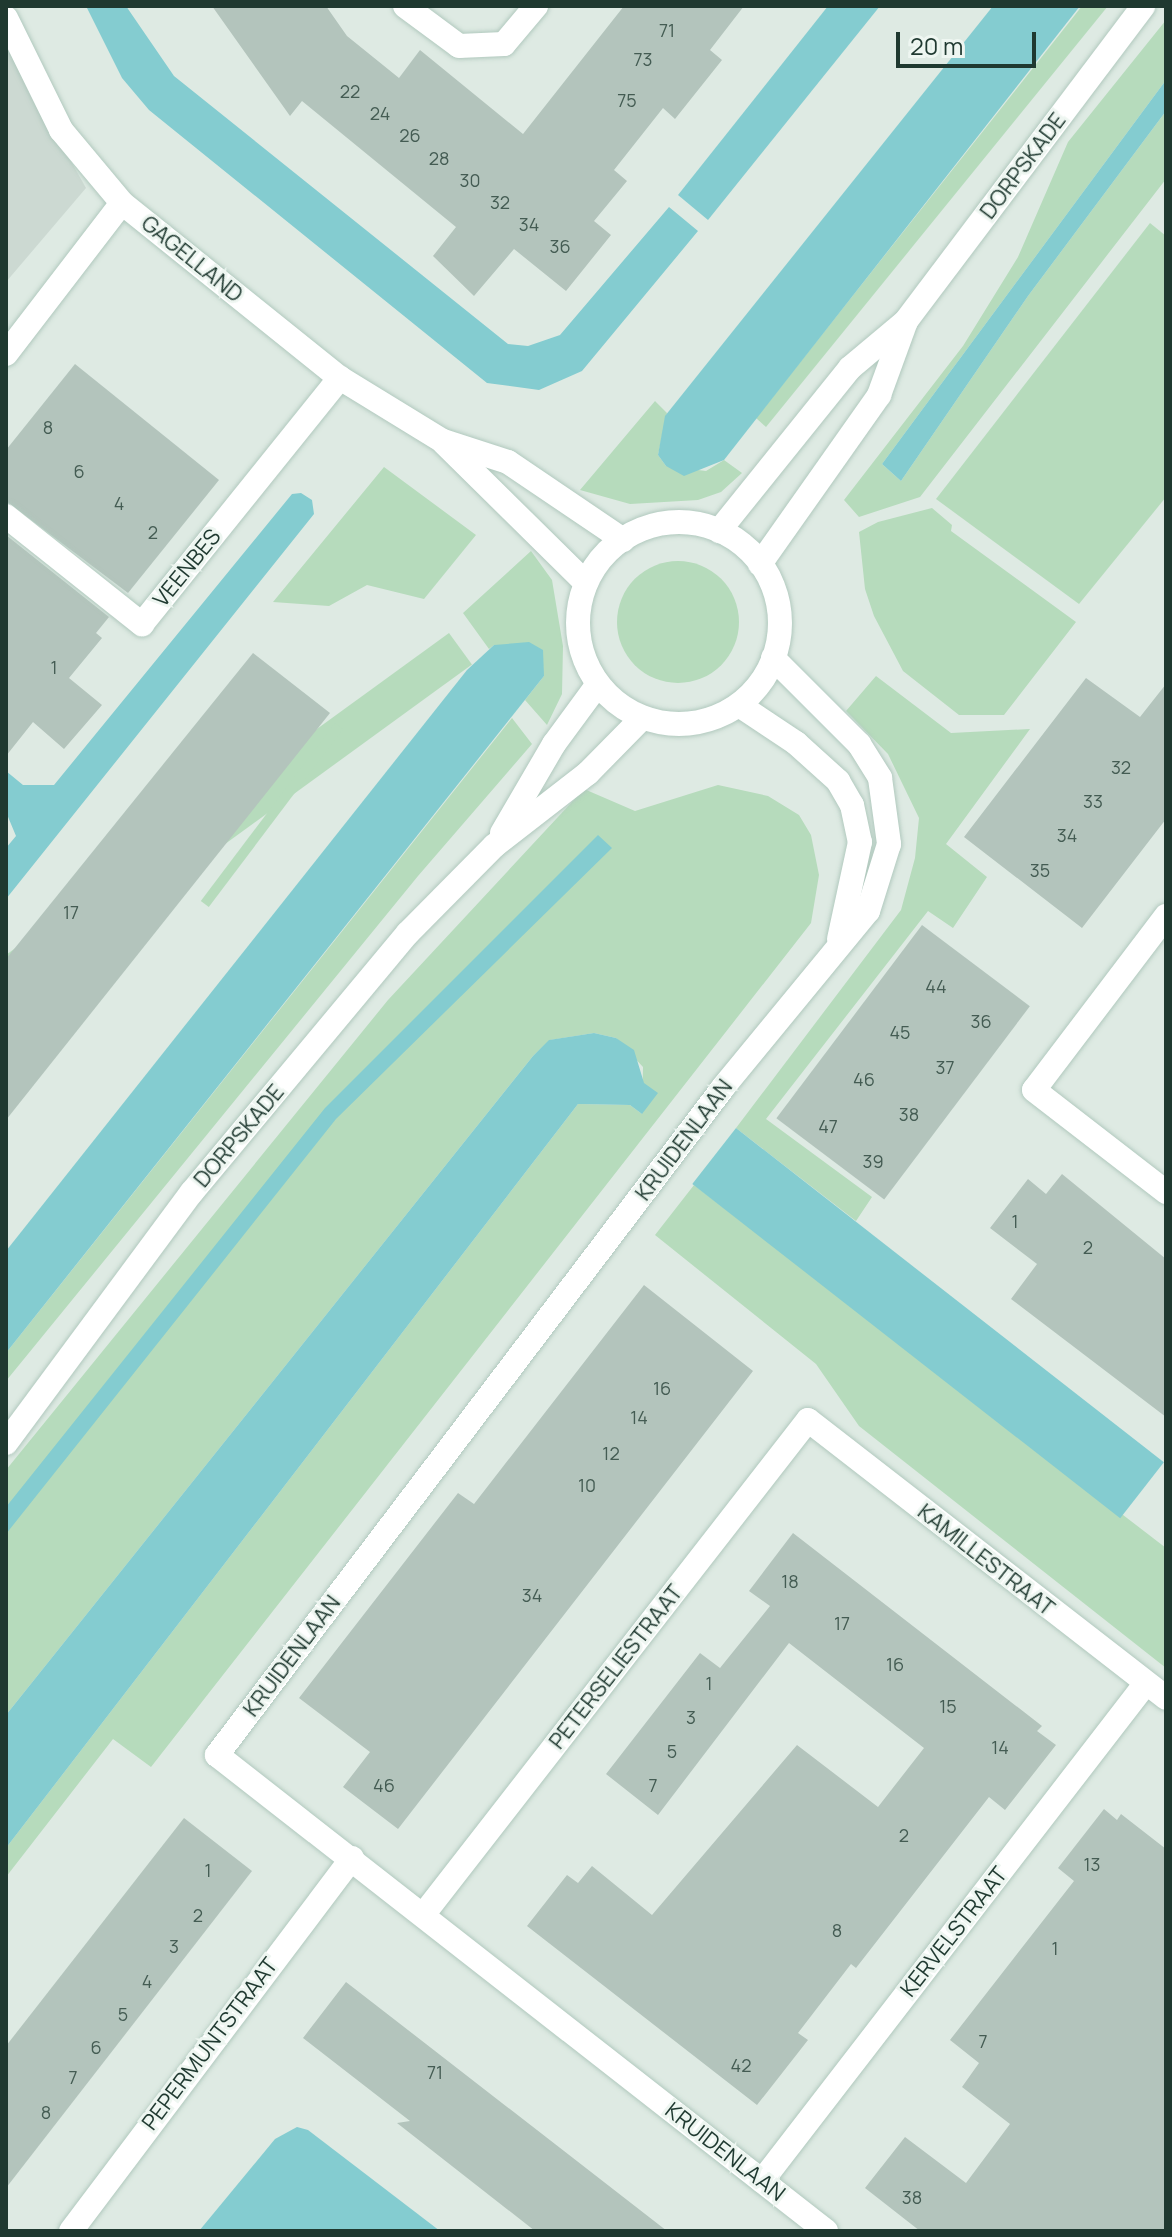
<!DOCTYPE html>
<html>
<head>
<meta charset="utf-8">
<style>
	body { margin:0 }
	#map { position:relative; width:1172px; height:2237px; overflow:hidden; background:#deeae3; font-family:Manrope,sans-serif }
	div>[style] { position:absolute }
	.built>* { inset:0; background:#ccd9d2 }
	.green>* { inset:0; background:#b6dbbc; transform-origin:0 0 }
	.round { border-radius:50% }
	.water>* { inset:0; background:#84ccd0; transform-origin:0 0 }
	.building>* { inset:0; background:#b3c4bc; transform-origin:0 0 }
	.roads { filter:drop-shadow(0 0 2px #b1c9be) drop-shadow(0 0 2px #b1c9be) }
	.minor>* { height:24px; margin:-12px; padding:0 12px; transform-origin:12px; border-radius:12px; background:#fff }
	.secondary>* { height:24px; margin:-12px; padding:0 12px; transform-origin:12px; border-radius:12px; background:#fff }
	.secondary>.ring { margin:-12px; padding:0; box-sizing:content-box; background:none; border:24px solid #fff; border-radius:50% }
	span { translate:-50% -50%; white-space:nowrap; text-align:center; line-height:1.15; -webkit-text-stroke:6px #eef6f1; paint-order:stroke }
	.number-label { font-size:18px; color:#445c53 }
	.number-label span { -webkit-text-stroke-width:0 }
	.street-label { font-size:22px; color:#1f3930 }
	.frame { position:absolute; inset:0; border:8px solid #1f3930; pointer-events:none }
	.scale { position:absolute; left:896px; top:32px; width:140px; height:36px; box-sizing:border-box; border:4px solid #1f3930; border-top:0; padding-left:10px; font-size:24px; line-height:28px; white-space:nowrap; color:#1f3930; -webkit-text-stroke:6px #eef6f1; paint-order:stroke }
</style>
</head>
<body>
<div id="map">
	<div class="built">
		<i style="clip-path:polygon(6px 46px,86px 188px,6px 282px)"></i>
	</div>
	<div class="green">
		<i style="clip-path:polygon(1082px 6px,1108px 6px,766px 427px,756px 418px)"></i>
		<i style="clip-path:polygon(1166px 20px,1166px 80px,882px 464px,901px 481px,1028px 296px,1166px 111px,1166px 179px,920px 497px,859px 517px,844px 500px,963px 346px,1018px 257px,1068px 142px)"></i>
		<i style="clip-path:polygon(1150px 223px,1166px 236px,1166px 497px,1079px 604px,936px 499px)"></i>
		<i style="clip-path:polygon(655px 401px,667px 413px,658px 455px,666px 466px,706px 471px,724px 460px,742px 473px,721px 492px,698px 500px,630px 504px,580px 490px)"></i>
		<i style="clip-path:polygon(384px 467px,476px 535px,424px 599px,367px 585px,329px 606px,273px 602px)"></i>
		<i style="clip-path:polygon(932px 508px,952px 525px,951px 531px,1076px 622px,1004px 715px,959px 715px,903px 671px,874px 616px,865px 589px,859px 532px,878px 522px)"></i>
		<i style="clip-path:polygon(531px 551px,552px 580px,563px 646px,562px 694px,547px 725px,525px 700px,544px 676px,494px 645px,489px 649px,463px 613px)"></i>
		<i class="round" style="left:617px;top:561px;width:122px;height:122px"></i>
		<i style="left:449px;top:633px;width:39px;height:709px;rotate:54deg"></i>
		<i style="clip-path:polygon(876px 676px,951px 733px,1030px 729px,946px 844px,987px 877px,953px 928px,928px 911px,766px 1119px,872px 1197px,856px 1221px,736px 1128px,901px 910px,915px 858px,919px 818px,888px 754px,846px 711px)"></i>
		<i style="clip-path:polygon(512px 718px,532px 744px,418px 876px,6px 1381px,6px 1353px)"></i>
		<i style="left:335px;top:723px;width:10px;height:223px;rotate:37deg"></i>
		<i style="clip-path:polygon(718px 785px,768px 796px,799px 815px,811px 835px,819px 875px,811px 923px,151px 1767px,113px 1739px,6px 1877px,6px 1848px,578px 1104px,630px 1105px,642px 1114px,643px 1067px,616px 1038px,594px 1033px,550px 1040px,533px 1056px,6px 1715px,6px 1470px,388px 1000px,584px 789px,635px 811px)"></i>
		<i style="clip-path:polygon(694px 1185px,1166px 1548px,1166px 1668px,859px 1426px,816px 1364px,655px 1235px)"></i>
	</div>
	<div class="water">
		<i style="clip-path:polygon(86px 6px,126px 6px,174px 76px,508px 344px,528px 346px,560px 335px,669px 207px,698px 231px,582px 371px,539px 390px,487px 383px,149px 110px,122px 78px)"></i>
		<i style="clip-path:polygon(828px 6px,880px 6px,708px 220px,678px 195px)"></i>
		<i style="clip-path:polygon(993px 6px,1080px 6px,724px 460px,684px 476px,666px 466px,658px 455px,665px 416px)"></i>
		<i style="clip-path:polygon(1166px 80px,1166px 111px,1028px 296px,901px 481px,882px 464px)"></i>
		<i style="clip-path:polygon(301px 493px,312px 500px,314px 514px,6px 899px,6px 848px,16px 836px,6px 812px,6px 771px,23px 785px,54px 785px,292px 494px)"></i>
		<i style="clip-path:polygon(529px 642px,543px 650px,544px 676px,6px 1353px,6px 1251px,467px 670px,494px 645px)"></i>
		<i style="clip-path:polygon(598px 835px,612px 848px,336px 1119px,6px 1534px,6px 1507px,325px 1108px)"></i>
		<i style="clip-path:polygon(594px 1033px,616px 1038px,634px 1050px,644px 1083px,658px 1093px,642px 1114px,630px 1105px,578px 1104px,6px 1848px,6px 1715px,533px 1056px,549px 1040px)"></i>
		<i style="left:736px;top:1128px;width:543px;height:71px;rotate:38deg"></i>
		<i style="clip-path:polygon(297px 2127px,308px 2130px,440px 2231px,199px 2231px,275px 2139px)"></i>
	</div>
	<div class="building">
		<i style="clip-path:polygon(212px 6px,326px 6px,347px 36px,399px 78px,420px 50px,523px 134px,624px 6px,744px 6px,710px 50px,722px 60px,675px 119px,663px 108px,614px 170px,627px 181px,594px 221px,611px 235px,566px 291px,514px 249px,474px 296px,433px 256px,456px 227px,302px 101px,290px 116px)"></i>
		<i style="clip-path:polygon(75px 364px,219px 480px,128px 593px,6px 501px,6px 450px)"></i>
		<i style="clip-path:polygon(6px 535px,109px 617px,96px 633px,102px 638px,69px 678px,102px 705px,64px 749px,33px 722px,6px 756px)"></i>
		<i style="clip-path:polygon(253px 653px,330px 713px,6px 1120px,6px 959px)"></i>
		<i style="clip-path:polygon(1086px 678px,1140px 717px,1166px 684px,1166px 819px,1082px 928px,964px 837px)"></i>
		<i style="left:922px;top:925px;width:135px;height:242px;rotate:37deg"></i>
		<i style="clip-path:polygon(1062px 1174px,1166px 1259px,1166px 1417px,1011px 1299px,1037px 1264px,990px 1228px,1028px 1179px,1046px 1194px)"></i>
		<i style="clip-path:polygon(644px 1285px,753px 1371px,398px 1829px,343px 1787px,370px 1752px,299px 1698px,458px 1493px,474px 1504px)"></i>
		<i style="clip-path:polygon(793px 1533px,1042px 1726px,1037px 1731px,1056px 1745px,1005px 1810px,989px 1797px,856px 1968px,851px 1964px,798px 2033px,808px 2040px,757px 2105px,527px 1926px,567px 1875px,578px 1883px,592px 1866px,652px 1915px,797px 1745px,878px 1807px,924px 1748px,789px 1643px,658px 1815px,606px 1774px,700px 1653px,720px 1668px,770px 1606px,749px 1591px)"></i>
		<i style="clip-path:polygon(1104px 1809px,1117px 1820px,1121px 1814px,1166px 1849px,1166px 2231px,920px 2231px,865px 2188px,905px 2137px,966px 2183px,1010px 2124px,962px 2087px,979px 2063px,950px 2040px,1074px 1881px,1058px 1868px)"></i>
		<i style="clip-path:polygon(184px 1818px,252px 1871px,6px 2188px,6px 2046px)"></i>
		<i style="clip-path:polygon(346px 1982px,417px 2037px,667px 2231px,535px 2231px,397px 2123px,410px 2121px,303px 2038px)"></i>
	</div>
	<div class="roads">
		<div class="minor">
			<i style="left:405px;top:6px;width:67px;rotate:36.5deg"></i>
			<i style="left:459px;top:46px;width:45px;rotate:-2.5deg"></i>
			<i style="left:504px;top:44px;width:50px;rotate:-49.9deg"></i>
			<i style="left:6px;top:18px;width:125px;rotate:63.8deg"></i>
			<i style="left:61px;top:130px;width:95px;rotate:50.1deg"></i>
			<i style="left:122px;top:203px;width:280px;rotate:38.8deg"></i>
			<i style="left:340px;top:378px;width:121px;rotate:31.5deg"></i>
			<i style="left:443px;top:441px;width:68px;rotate:17.9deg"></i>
			<i style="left:508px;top:462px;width:139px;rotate:34.1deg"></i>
			<i style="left:6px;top:354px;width:190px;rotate:-52.5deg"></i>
			<i style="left:444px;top:443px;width:199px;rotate:44.6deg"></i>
			<i style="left:6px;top:516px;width:174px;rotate:38.5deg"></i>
			<i style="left:142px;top:624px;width:316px;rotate:-51.2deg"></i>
			<i style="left:773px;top:658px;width:122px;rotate:45deg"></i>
			<i style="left:859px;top:744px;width:40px;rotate:58deg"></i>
			<i style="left:880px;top:778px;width:67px;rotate:82.2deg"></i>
			<i style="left:889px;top:844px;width:70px;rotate:107.4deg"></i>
			<i style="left:868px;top:911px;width:230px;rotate:129.4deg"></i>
			<i style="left:722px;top:1089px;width:836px;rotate:127.17deg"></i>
			<i style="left:217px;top:1755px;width:773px;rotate:38.01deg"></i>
			<i style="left:739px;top:705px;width:69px;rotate:33.7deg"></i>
			<i style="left:796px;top:743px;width:57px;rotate:42.1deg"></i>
			<i style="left:838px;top:781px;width:28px;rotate:60deg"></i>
			<i style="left:852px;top:805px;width:38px;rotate:78deg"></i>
			<i style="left:860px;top:842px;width:99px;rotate:102.2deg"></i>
			<i style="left:1166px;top:916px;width:218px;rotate:127.2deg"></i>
			<i style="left:1034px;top:1090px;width:167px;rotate:37.7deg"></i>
			<i style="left:423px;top:1915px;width:627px;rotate:-52.13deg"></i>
			<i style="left:808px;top:1420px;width:453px;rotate:37.8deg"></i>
			<i style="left:762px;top:2181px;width:629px;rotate:-52.36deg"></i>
			<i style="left:71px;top:2231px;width:467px;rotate:-53deg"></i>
		</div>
		<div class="secondary">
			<i class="ring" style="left:578px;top:522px;width:178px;height:178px"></i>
			<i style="left:719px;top:531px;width:209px;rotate:-51.2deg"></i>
			<i style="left:850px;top:368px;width:73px;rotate:-40deg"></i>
			<i style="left:906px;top:321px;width:394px;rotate:-53deg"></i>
			<i style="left:760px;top:564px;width:207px;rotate:-54.8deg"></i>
			<i style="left:879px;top:395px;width:76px;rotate:-69.9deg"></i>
			<i style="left:502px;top:833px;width:103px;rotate:-59.7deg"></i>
			<i style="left:554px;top:744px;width:74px;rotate:-53.7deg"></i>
			<i style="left:6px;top:1443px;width:312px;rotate:-53.5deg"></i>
			<i style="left:192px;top:1192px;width:337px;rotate:-50.2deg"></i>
			<i style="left:408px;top:933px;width:122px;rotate:-45.3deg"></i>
			<i style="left:494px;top:846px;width:119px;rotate:-37.8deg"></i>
			<i style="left:588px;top:773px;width:77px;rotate:-45.5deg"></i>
		</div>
	</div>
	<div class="number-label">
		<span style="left:667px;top:30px">71</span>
		<span style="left:643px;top:59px">73</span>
		<span style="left:350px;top:91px">22</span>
		<span style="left:627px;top:100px">75</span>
		<span style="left:380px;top:113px">24</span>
		<span style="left:410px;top:135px">26</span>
		<span style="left:439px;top:158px">28</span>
		<span style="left:470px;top:180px">30</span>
		<span style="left:500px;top:202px">32</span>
		<span style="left:529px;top:224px">34</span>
		<span style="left:560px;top:246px">36</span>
		<span style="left:48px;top:427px">8</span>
		<span style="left:79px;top:471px">6</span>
		<span style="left:119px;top:503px">4</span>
		<span style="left:153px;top:532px">2</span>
		<span style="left:54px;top:667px">1</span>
		<span style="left:1121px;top:767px">32</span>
		<span style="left:1093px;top:801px">33</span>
		<span style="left:1067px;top:835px">34</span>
		<span style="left:1040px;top:870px">35</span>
		<span style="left:71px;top:912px">17</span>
		<span style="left:936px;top:986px">44</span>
		<span style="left:981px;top:1021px">36</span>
		<span style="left:900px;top:1032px">45</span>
		<span style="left:945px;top:1067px">37</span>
		<span style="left:864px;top:1079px">46</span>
		<span style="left:909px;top:1114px">38</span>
		<span style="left:828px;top:1126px">47</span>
		<span style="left:873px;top:1161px">39</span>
		<span style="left:1015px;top:1221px">1</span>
		<span style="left:1088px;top:1247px">2</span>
		<span style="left:662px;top:1388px">16</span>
		<span style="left:639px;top:1417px">14</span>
		<span style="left:611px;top:1453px">12</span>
		<span style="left:587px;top:1485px">10</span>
		<span style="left:790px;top:1581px">18</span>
		<span style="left:532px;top:1595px">34</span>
		<span style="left:842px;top:1623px">17</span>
		<span style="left:895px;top:1664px">16</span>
		<span style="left:709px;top:1683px">1</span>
		<span style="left:948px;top:1706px">15</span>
		<span style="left:691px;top:1717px">3</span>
		<span style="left:1000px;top:1747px">14</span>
		<span style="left:672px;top:1751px">5</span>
		<span style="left:384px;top:1785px">46</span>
		<span style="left:653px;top:1785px">7</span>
		<span style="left:904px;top:1835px">2</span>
		<span style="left:1092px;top:1864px">13</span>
		<span style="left:208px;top:1870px">1</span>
		<span style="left:198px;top:1915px">2</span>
		<span style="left:837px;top:1930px">8</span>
		<span style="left:174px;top:1946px">3</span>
		<span style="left:1055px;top:1948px">1</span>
		<span style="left:147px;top:1981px">4</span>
		<span style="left:123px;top:2014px">5</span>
		<span style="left:983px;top:2041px">7</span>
		<span style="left:96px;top:2047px">6</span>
		<span style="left:741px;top:2065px">42</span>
		<span style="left:435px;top:2072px">71</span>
		<span style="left:73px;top:2077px">7</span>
		<span style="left:46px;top:2112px">8</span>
		<span style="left:912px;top:2197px">38</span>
	</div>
	<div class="street-label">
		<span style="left:1023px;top:166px;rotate:-53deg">DORPSKADE</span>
		<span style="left:192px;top:259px;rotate:39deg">GAGELLAND</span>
		<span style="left:187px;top:568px;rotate:-51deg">VEENBES</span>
		<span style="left:239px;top:1136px;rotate:-50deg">DORPSKADE</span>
		<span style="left:684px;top:1140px;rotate:-53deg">KRUIDENLAAN</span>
		<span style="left:986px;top:1560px;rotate:38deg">KAMILLESTRAAT</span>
		<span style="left:292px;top:1656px;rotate:-53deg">KRUIDENLAAN</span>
		<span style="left:616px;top:1667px;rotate:-52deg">PETERSELIESTRAAT</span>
		<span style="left:954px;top:1932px;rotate:-52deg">KERVELSTRAAT</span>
		<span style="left:210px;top:2044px;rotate:-53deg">PEPERMUNTSTRAAT</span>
		<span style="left:725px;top:2152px;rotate:38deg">KRUIDENLAAN</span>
	</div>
	<div class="frame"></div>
	<div class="scale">20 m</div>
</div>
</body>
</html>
